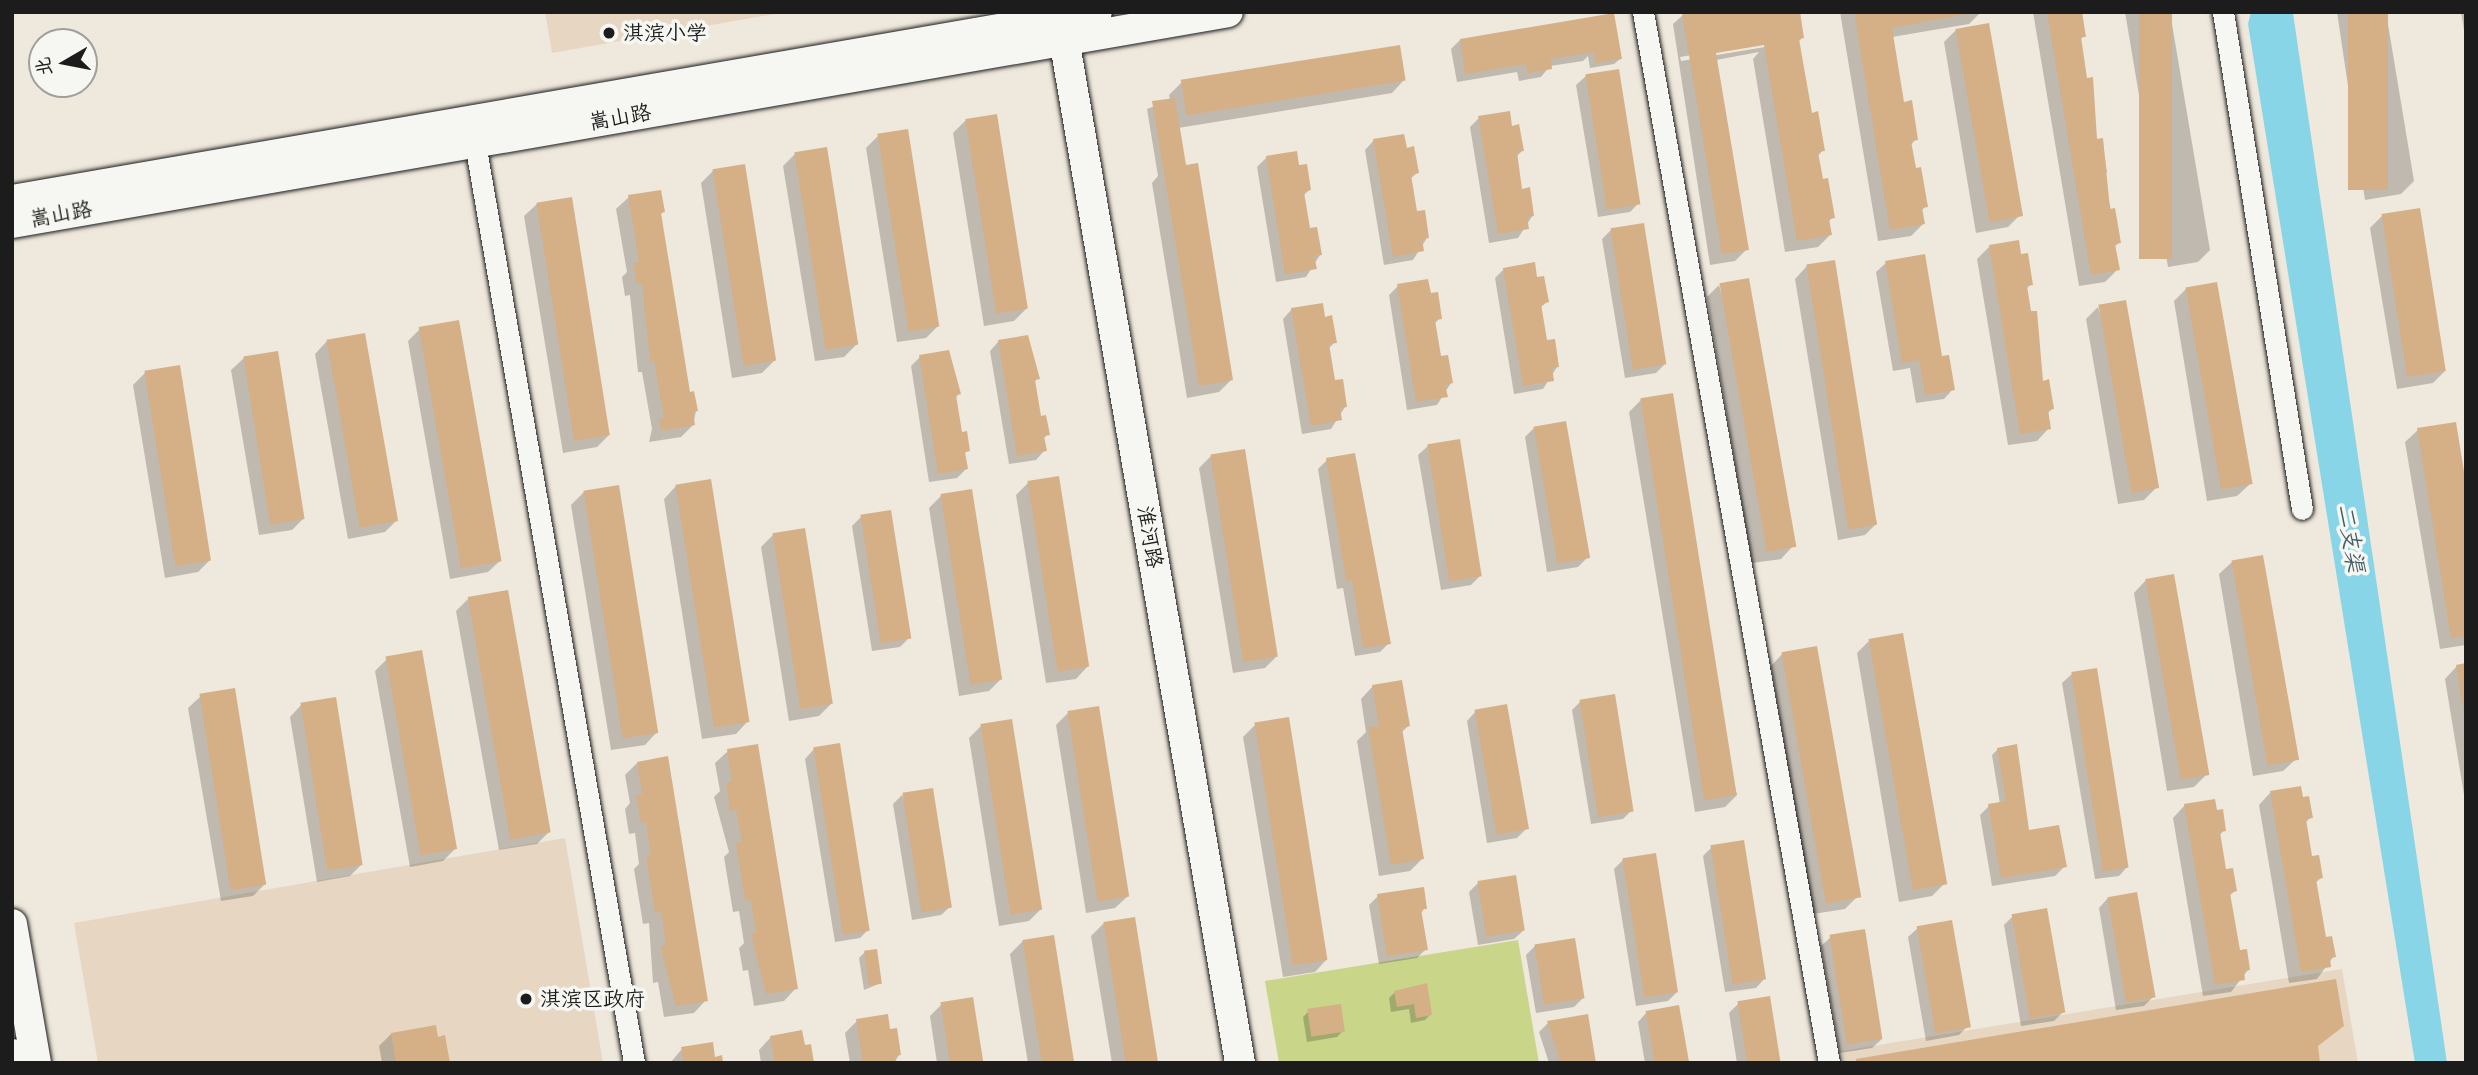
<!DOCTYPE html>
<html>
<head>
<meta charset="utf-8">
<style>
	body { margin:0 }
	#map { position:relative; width:2478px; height:1075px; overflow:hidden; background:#efe8dc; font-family:"Shantell Sans","LXGW WenKai TC",sans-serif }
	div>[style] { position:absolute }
	.built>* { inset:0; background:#e7d7c2 }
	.green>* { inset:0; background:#c9d588 }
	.water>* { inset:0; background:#88d5e7 }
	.shadow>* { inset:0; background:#0003 }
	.building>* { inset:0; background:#d5b086; transform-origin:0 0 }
	.roads { filter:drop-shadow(0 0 2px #1c1c1c) drop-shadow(0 0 2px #1c1c1c) }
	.street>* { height:21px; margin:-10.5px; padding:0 10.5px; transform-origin:10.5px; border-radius:10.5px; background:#f6f6f2 }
	.secondary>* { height:30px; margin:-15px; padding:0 15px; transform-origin:15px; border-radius:15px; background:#f6f6f2 }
	.dots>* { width:19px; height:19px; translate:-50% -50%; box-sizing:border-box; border:4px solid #f6f6f2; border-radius:50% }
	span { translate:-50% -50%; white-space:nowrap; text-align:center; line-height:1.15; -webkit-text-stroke:7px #f6f6f2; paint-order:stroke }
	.poi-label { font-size:21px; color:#1c1c1c }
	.left { translate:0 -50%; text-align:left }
	.street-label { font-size:21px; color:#1c1c1c }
	.water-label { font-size:23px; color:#425d63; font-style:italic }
	.frame { position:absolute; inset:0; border:14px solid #1c1c1c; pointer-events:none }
	.north { position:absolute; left:28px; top:28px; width:70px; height:70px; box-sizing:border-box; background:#f6f6f2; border:2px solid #9f9f9c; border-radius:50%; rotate:260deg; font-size:19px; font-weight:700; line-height:28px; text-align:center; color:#1c1c1c }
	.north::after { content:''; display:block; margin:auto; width:24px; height:32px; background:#1c1c1c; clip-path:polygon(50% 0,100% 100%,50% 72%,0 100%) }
</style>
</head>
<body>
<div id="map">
	<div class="built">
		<i style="clip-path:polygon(545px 12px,786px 12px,552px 53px)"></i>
		<i style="clip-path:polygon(565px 838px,603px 1063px,98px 1063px,74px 923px)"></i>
		<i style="clip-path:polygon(2342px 969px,2358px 1063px,1843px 1063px,1842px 1051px)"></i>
	</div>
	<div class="green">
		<i style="clip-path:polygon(1518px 940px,1539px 1063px,1279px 1063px,1265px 981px)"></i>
	</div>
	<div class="water">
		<i style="clip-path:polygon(2251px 12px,2293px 13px,2447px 1063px,2415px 1063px,2248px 24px)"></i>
	</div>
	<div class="shadow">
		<i style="clip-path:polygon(evenodd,1698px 12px,1798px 12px,1802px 38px,1798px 42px,1810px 115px,1823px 150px,1817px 157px,1821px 181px,1833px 217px,1828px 222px,1830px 235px,1818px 247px,1785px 252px,1753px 59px,1759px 52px,1716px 60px,1747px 249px,1735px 261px,1710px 265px,1673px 24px,1683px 15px,1698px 12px,1769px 42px,1765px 47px,1681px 61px,1680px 57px,1769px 42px)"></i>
		<i style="clip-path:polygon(1840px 12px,1981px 12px,1969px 24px,1892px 37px,1903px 104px,1916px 139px,1910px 146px,1926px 206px,1921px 211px,1923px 224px,1911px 236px,1878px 241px)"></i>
		<i style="clip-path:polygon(2033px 12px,2080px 12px,2084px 36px,2079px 41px,2096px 141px,2102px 140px,2107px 172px,2103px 177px,2119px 243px,2114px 247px,2118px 269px,2105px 282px,2079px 286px)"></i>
		<i style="clip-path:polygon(2125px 12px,2170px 12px,2210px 250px,2198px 262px,2168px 267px)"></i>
		<i style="clip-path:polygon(2337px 12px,2386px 12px,2414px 181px,2401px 194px,2365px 200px)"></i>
		<i style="clip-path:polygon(2461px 12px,2466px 12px,2466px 42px)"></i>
		<i style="clip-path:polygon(1612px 15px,1620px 59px,1614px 64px,1590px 68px,1588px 56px,1583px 61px,1550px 66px,1541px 77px,1519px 81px,1517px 72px,1457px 82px,1451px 49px,1460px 40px)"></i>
		<i style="clip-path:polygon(1956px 30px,2020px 215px,2008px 227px,1976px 233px,1944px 42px)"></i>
		<i style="clip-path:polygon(1586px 76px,1639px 203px,1630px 212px,1598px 217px,1576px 85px)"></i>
		<i style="clip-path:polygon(1404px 80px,1392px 93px,1178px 128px,1231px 380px,1219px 392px,1187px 398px,1152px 183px,1158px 176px,1147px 109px,1170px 100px,1169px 95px,1182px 82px)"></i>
		<i style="clip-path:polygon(1479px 118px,1510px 128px,1522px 151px,1516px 157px,1521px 191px,1533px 215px,1518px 238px,1489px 243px,1470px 127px)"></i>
		<i style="clip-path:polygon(966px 120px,1026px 309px,1014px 321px,984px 326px,953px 133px)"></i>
		<i style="clip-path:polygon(878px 136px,938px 326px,926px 338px,897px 342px,866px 148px)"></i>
		<i style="clip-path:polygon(1374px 140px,1405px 150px,1417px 173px,1410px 179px,1416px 213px,1427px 238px,1413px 260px,1384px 265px,1365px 150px)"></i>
		<i style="clip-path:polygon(795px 154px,857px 344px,844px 357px,815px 361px,783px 166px)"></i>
		<i style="clip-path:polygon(1267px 157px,1298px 167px,1309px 190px,1303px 196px,1308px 230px,1320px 255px,1306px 277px,1276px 282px,1257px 167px)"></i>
		<i style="clip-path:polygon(713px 171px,774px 361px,762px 373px,732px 378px,701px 183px)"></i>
		<i style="clip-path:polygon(629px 197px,663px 212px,660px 215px,688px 394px,696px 411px,693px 425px,681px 437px,649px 442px,652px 429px,642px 372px,638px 372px,630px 295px,625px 296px,622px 277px,627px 272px,616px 209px)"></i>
		<i style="clip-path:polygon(537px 204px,609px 435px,597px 447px,563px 453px,524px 216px)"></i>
		<i style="clip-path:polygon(2382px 216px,2445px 371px,2433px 383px,2397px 389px,2370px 228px)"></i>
		<i style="clip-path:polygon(1611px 230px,1665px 364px,1656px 373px,1625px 378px,1602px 239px)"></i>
		<i style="clip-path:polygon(1990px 246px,2020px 255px,2031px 284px,2026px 289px,2041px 383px,2052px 409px,2047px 414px,2049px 428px,2037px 441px,2008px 445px,1977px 259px)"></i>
		<i style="clip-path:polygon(1886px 263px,1940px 359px,1953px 389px,1944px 399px,1916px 403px,1910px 368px,1893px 371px,1876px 272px)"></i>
		<i style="clip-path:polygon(1807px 266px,1877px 523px,1865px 535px,1838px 540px,1795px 279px)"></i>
		<i style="clip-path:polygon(1504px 269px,1535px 279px,1547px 302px,1540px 308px,1546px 342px,1557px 367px,1543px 389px,1514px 394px,1495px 278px)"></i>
		<i style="clip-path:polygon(1719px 285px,1793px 546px,1781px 559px,1752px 563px,1707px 297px)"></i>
		<i style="clip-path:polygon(1398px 286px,1429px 295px,1440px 318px,1434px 324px,1439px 358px,1451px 383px,1437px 405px,1407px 410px,1389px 295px)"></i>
		<i style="clip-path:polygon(2186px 289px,2250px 484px,2237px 496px,2207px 501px,2174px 301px)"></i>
		<i style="clip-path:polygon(2098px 307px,2156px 488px,2144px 500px,2118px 504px,2086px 319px)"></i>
		<i style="clip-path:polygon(1292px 309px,1323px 319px,1335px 342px,1328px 349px,1334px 382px,1345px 407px,1331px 429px,1302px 434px,1283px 319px)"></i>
		<i style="clip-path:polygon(420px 329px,501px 560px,488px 572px,450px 579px,408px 341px)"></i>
		<i style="clip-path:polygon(327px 341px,397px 520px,385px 532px,348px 539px,315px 354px)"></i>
		<i style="clip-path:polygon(999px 341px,1038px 378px,1034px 382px,1040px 418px,1048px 434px,1043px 439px,1045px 450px,1036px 460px,1009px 464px,990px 351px)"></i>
		<i style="clip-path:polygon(920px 357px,959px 394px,955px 398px,960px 434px,968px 450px,964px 454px,966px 469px,957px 478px,929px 482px,911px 366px)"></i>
		<i style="clip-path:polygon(244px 358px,304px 518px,292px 530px,259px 535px,231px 370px)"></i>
		<i style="clip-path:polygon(146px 372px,210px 560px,198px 572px,165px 578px,133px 385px)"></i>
		<i style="clip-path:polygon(1641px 400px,1737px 795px,1725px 807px,1695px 812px,1629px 412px)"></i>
		<i style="clip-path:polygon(1534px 428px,1587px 558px,1578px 567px,1547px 572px,1525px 437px)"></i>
		<i style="clip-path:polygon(2418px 430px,2466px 495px,2466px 645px,2440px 649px,2405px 442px)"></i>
		<i style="clip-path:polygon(1428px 446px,1480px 576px,1471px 585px,1441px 590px,1418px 455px)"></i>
		<i style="clip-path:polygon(1211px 456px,1277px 656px,1265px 668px,1233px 673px,1199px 468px)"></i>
		<i style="clip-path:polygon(1327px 460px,1389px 643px,1380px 652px,1355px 656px,1343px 588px,1337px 589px,1318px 469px)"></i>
		<i style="clip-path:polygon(1028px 483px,1088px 666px,1076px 679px,1046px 683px,1016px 495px)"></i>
		<i style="clip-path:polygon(676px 486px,748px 721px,736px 734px,702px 739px,664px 499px)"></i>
		<i style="clip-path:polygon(584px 492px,657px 732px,645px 745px,611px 750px,571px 505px)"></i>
		<i style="clip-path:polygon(941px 496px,1001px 679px,989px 691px,959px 696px,929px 508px)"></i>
		<i style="clip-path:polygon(861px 517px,910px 637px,900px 647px,872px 651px,852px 526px)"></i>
		<i style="clip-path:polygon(773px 535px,831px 704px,819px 716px,789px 721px,761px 547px)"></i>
		<i style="clip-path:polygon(2232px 562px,2296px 759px,2283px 771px,2253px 776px,2219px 574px)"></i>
		<i style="clip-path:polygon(2146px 580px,2206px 775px,2194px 787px,2167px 791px,2134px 593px)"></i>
		<i style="clip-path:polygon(468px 599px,549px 832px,537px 844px,499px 850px,456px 611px)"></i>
		<i style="clip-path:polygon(1869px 641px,1944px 884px,1932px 896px,1899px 902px,1857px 653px)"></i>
		<i style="clip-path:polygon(1783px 653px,1858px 896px,1845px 909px,1813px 914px,1771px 666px)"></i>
		<i style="clip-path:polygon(387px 659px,456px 848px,443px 861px,410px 867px,375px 671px)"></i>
		<i style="clip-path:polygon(2466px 665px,2466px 807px,2445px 679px,2457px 666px)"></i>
		<i style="clip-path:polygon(2072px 674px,2128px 866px,2119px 876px,2095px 879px,2062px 683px)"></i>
		<i style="clip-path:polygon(1373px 686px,1408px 726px,1401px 733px,1422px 859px,1410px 871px,1379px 876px,1357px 741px,1366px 732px,1361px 699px)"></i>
		<i style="clip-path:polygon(201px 696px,266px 883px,253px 896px,221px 901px,188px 708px)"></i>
		<i style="clip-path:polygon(1581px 701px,1632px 810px,1623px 819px,1591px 824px,1572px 710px)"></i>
		<i style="clip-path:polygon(302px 704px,362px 864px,350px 876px,317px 882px,290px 717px)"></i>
		<i style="clip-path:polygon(1476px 711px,1526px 829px,1517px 838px,1487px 843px,1467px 721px)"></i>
		<i style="clip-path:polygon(1068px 713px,1128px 896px,1115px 908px,1086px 913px,1056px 725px)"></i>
		<i style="clip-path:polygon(1256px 724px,1327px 959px,1315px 972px,1283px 977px,1243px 737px)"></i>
		<i style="clip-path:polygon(981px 726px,1041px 909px,1029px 921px,999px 926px,969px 738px)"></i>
		<i style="clip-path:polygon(814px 749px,869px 929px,860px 938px,835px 942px,805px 759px)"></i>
		<i style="clip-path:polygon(1998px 749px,2027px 832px,2065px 866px,2055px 876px,1992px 886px,1980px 815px,1989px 806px,2000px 804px,1992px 755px)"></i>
		<i style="clip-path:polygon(728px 751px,796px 988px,784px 1001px,754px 1006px,748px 970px,743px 971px,739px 948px,744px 943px,739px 911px,733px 912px,724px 857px,729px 852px,714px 797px,720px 791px,715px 763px)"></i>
		<i style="clip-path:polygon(637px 763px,706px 1000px,694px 1013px,664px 1017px,658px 982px,653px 983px,649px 923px,643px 924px,634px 869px,639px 864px,635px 833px,629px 834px,625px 809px,630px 803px,625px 775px)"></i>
		<i style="clip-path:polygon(2271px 792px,2311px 817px,2305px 823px,2311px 858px,2321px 878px,2315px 883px,2324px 939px,2334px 956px,2317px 979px,2289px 983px,2259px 805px)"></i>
		<i style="clip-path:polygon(902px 795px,951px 906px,941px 915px,912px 920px,893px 804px)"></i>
		<i style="clip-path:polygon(2185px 805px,2224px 830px,2219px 836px,2225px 871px,2235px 891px,2229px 896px,2238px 952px,2248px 970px,2231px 992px,2203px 996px,2173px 818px)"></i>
		<i style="clip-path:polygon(1712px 847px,1765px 978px,1756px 988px,1725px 992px,1703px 856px)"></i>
		<i style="clip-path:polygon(1623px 860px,1677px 992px,1668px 1001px,1636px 1006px,1614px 869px)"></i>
		<i style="clip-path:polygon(1478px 883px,1524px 930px,1514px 939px,1478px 945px,1469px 892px)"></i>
		<i style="clip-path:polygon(1378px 896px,1425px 908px,1420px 914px,1426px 949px,1417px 958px,1379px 964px,1369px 905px)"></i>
		<i style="clip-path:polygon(2108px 898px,2153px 997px,2144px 1006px,2116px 1010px,2099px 908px)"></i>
		<i style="clip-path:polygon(2013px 916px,2063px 1012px,2054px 1021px,2021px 1026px,2004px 925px)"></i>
		<i style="clip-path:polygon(1104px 923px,1156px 1063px,1112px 1063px,1091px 936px)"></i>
		<i style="clip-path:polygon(1918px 928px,1968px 1026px,1959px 1035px,1926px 1041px,1908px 937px)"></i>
		<i style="clip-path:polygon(1831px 937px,1882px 1039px,1872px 1048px,1840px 1053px,1821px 946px)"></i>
		<i style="clip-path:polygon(1023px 941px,1073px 1063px,1028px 1063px,1010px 954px)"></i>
		<i style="clip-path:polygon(1535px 946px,1583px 998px,1574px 1007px,1536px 1013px,1526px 955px)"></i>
		<i style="clip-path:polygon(865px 952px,881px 983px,864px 990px,859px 958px)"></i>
		<i style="clip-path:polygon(1426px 985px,1431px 1014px,1425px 1020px,1411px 1023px,1409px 1009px,1391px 1012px,1389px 998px,1395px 992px)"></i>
		<i style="clip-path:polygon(942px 1004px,982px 1063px,937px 1063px,930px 1016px)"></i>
		<i style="clip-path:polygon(1738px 1004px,1779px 1063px,1737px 1063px,1729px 1013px)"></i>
		<i style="clip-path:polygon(1309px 1011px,1343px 1031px,1337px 1037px,1307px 1042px,1303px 1017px)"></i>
		<i style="clip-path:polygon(1647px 1012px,1687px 1063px,1645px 1063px,1638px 1022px)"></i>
		<i style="clip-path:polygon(857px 1021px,889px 1031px,899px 1055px,894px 1063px,850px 1063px,845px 1033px)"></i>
		<i style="clip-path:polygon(1548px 1023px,1594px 1063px,1549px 1063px,1539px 1032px)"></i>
		<i style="clip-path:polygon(391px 1034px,437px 1039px,448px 1063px,382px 1063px,379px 1046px)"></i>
		<i style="clip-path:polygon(771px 1037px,803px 1047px,812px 1063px,761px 1063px,759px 1050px)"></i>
		<i style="clip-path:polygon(682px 1049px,714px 1059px,721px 1063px,670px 1063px)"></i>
	</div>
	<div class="building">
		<i style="clip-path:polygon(1800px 12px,1804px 38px,1799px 39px,1812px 113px,1818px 111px,1825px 151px,1818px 152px,1823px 179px,1828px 178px,1835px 218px,1829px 219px,1832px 235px,1797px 241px,1764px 45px,1716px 53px,1749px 250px,1722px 254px,1682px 13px)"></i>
		<i style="clip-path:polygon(1854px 12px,1977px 12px,1892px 28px,1904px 102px,1912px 100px,1918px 140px,1911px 141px,1916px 168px,1921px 167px,1928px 207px,1922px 208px,1925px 224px,1890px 230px)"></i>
		<i style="clip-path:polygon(2047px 12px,2082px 12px,2086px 37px,2081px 37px,2087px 78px,2093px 77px,2097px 139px,2103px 138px,2110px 209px,2115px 208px,2121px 243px,2115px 244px,2120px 270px,2091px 275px)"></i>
		<i style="left:2139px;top:12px;width:33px;height:247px"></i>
		<i style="left:2348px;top:12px;width:40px;height:178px"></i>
		<i style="clip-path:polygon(1614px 13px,1622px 59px,1596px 63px,1594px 52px,1551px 59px,1552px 69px,1527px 73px,1526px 64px,1465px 74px,1460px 39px)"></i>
		<i style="left:1989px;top:23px;width:196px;height:34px;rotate:80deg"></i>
		<i style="left:1400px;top:45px;width:36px;height:222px;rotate:81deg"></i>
		<i style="left:1619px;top:69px;width:137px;height:34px;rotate:81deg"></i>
		<i style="clip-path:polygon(1175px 98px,1186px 165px,1198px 163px,1233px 380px,1199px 386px,1152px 101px)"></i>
		<i style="clip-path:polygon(1510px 111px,1512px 126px,1519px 124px,1524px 151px,1517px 152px,1522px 189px,1530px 187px,1534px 216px,1527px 217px,1529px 229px,1498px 234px,1478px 116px)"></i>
		<i style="left:997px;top:114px;width:197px;height:32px;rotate:81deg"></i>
		<i style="left:908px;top:129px;width:200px;height:31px;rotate:81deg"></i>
		<i style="clip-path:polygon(1404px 134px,1407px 148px,1414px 146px,1419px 173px,1411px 175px,1417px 211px,1425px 210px,1429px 238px,1422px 239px,1424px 251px,1393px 257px,1373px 139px)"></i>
		<i style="left:827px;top:147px;width:200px;height:33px;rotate:81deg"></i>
		<i style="clip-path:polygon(1297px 151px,1299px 165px,1307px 164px,1311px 190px,1304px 192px,1310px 228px,1317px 227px,1322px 255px,1314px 256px,1317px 269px,1285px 274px,1266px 156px)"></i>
		<i style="left:745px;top:164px;width:199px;height:33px;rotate:81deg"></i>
		<i style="clip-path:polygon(661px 190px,665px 212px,661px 213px,690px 392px,694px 391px,698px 411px,693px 412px,695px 425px,661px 431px,659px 419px,664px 418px,654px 360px,650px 361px,642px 283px,637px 284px,633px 263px,639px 262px,628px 195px)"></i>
		<i style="left:572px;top:197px;width:241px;height:36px;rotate:81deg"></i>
		<i style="left:2420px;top:208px;width:165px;height:39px;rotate:81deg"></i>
		<i style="left:1644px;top:223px;width:143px;height:34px;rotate:81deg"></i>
		<i style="clip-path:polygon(2019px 240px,2021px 254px,2028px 253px,2033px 285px,2027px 286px,2031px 311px,2037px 311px,2043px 381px,2049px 379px,2054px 409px,2048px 410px,2051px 429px,2020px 434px,1989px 245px)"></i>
		<i style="clip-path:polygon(1925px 254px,1942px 356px,1949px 355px,1955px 390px,1925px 395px,1919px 360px,1902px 363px,1885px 261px)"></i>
		<i style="left:1835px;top:260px;width:268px;height:29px;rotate:81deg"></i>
		<i style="clip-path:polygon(1535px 262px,1537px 277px,1544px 276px,1549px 302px,1541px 304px,1547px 340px,1555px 339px,1559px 367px,1552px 368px,1554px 381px,1523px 386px,1503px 268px)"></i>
		<i style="left:1749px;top:278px;width:273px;height:30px;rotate:80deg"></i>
		<i style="clip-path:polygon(1428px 279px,1431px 293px,1438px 292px,1442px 319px,1435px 320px,1441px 356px,1448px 355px,1453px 383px,1445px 385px,1448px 397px,1416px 402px,1397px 284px)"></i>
		<i style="left:2217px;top:282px;width:205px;height:32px;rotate:80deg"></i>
		<i style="left:2126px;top:300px;width:191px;height:28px;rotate:80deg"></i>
		<i style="clip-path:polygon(1323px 303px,1325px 317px,1332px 315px,1337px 343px,1329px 344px,1335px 380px,1343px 379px,1347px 407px,1340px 408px,1342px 420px,1311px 426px,1291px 308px)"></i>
		<i style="left:459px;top:320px;width:245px;height:41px;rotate:80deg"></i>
		<i style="left:365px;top:333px;width:191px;height:39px;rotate:80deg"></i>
		<i style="clip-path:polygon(1028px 335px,1040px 379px,1035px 380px,1041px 416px,1046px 415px,1050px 435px,1044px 436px,1047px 451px,1017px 456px,998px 340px)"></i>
		<i style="clip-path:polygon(949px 350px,961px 394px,956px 395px,962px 432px,967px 431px,970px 451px,965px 452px,968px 469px,938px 474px,919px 355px)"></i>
		<i style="left:278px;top:351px;width:170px;height:35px;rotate:81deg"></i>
		<i style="left:180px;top:365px;width:198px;height:36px;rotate:81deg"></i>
		<i style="left:1673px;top:393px;width:407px;height:33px;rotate:81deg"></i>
		<i style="left:1566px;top:421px;width:139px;height:33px;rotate:80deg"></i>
		<i style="clip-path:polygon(2456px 422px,2466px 484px,2466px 636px,2451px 638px,2417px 428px)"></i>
		<i style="left:1460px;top:439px;width:139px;height:33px;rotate:81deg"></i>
		<i style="left:1245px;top:449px;width:210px;height:35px;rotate:81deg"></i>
		<i style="clip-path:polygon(1355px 453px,1391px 644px,1363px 648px,1352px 580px,1346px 581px,1326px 458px)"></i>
		<i style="left:1059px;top:476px;width:193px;height:32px;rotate:81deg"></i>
		<i style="left:711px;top:479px;width:246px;height:36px;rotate:81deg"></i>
		<i style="left:619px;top:485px;width:251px;height:36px;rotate:81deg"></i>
		<i style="left:972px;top:489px;width:193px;height:32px;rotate:81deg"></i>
		<i style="left:891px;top:510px;width:130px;height:31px;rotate:81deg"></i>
		<i style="left:805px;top:528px;width:178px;height:33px;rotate:81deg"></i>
		<i style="left:2263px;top:555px;width:208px;height:32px;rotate:80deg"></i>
		<i style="left:2174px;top:574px;width:204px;height:29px;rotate:80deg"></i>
		<i style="left:508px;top:590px;width:246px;height:41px;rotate:80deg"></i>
		<i style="left:1903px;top:633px;width:255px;height:35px;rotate:80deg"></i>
		<i style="left:1817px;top:646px;width:255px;height:36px;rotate:80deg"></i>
		<i style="left:422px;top:650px;width:202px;height:37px;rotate:80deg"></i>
		<i style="clip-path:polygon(2466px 663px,2466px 714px,2464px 715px,2456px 665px)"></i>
		<i style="left:2097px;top:668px;width:202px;height:26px;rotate:81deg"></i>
		<i style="clip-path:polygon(1402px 680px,1410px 726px,1402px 728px,1424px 859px,1391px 865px,1368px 727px,1379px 726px,1372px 685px)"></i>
		<i style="left:235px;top:688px;width:199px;height:36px;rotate:81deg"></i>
		<i style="left:1615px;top:694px;width:119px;height:36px;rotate:81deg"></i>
		<i style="left:336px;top:697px;width:170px;height:36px;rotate:81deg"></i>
		<i style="left:1507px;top:704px;width:127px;height:33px;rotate:80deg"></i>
		<i style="left:1099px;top:706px;width:193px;height:32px;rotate:81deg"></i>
		<i style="left:1289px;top:717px;width:246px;height:35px;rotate:81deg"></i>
		<i style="left:1012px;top:719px;width:193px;height:32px;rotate:81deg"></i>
		<i style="left:840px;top:743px;width:190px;height:27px;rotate:81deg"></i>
		<i style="clip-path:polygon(758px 744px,798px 989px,766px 994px,751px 934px,756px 933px,751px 900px,745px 901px,736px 843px,742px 842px,736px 810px,730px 811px,726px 783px,732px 782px,727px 749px)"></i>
		<i style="clip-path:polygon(2017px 744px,2029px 830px,2059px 825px,2067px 867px,2001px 878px,1988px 804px,2006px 801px,1997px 748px)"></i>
		<i style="clip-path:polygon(668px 756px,708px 1001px,676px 1006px,660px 946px,666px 945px,661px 912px,655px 913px,646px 855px,651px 854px,646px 822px,641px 823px,636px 795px,642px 794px,637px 762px)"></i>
		<i style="clip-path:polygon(2301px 786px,2303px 797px,2309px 796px,2313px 818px,2306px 819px,2312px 856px,2319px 855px,2323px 878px,2316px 879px,2326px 937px,2332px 936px,2336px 957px,2330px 958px,2331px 967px,2301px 972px,2270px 791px)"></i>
		<i style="left:933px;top:788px;width:121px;height:31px;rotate:81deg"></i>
		<i style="clip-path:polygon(2215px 799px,2217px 810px,2223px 809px,2226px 831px,2220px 832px,2226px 869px,2233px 868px,2237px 891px,2230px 893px,2240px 950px,2247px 949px,2250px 970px,2244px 971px,2245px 980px,2215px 985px,2184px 804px)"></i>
		<i style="left:1744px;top:840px;width:141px;height:34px;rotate:81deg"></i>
		<i style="left:1656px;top:853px;width:141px;height:34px;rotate:81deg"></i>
		<i style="left:1516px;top:875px;width:56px;height:39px;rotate:81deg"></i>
		<i style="clip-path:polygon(1424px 887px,1427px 909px,1421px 909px,1428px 950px,1387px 956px,1377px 894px)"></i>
		<i style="left:2137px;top:892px;width:107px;height:30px;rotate:80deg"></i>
		<i style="left:2047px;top:908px;width:106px;height:36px;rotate:80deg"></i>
		<i style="left:1135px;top:917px;width:148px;height:32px;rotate:81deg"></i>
		<i style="left:1952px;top:920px;width:109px;height:36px;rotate:80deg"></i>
		<i style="left:1865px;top:929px;width:111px;height:36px;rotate:81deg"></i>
		<i style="left:1054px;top:935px;width:130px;height:32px;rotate:81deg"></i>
		<i style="left:1575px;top:938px;width:61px;height:41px;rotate:81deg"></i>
		<i style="left:877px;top:949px;width:35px;height:13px;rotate:82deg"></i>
		<i style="clip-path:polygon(2336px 979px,2344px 1026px,2318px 1046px,2320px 1063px,1856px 1063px,1856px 1059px)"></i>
		<i style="clip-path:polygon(1427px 983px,1432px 1015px,1416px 1018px,1414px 1004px,1397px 1007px,1394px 991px)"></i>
		<i style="left:1770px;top:996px;width:68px;height:33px;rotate:81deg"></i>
		<i style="left:973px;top:997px;width:67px;height:33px;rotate:81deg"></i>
		<i style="left:1341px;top:1004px;width:28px;height:34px;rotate:82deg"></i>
		<i style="left:1679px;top:1005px;width:59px;height:34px;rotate:80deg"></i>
		<i style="clip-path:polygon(888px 1014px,890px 1029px,897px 1028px,901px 1055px,895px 1056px,896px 1063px,863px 1063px,856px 1019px)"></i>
		<i style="clip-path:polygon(1588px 1014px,1596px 1063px,1554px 1063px,1560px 1060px,1547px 1021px)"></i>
		<i style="clip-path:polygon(436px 1025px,438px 1037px,445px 1035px,450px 1063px,396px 1063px,391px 1033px)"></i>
		<i style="clip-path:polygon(802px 1030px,805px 1045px,811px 1044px,814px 1063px,775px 1063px,770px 1036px)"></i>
		<i style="clip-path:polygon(713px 1042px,715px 1057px,722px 1055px,723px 1063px,684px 1063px,681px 1047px)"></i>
	</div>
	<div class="roads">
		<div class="street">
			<i style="left:1643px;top:12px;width:1067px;rotate:79.96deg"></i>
			<i style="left:2223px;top:12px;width:503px;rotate:80.97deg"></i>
			<i style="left:475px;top:143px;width:934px;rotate:80.19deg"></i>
		</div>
		<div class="secondary">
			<i style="left:1061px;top:21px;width:1057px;rotate:80.25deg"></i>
			<i style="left:12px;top:200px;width:1101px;rotate:-9.83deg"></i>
			<i style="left:12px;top:223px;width:1234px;rotate:-9.84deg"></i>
			<i style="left:12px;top:924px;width:141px;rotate:80.2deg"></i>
			<i style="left:12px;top:1054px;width:9px;rotate:77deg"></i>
		</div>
	</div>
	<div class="dots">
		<i style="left:609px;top:33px;background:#1c1c1c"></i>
		<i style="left:526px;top:999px;background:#1c1c1c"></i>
	</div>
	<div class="poi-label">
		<span class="left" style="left:623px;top:33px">淇滨小学</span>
		<span class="left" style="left:540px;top:999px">淇滨区政府</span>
	</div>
	<div class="street-label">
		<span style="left:620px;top:117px;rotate:-10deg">嵩山路</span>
		<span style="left:61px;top:214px;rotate:-10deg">嵩山路</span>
		<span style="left:1150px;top:537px;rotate:80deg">淮河路</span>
	</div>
	<div class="water-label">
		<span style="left:2351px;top:538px;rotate:81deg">二支渠</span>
	</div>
	<div class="frame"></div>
	<div class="north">北</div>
</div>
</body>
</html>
